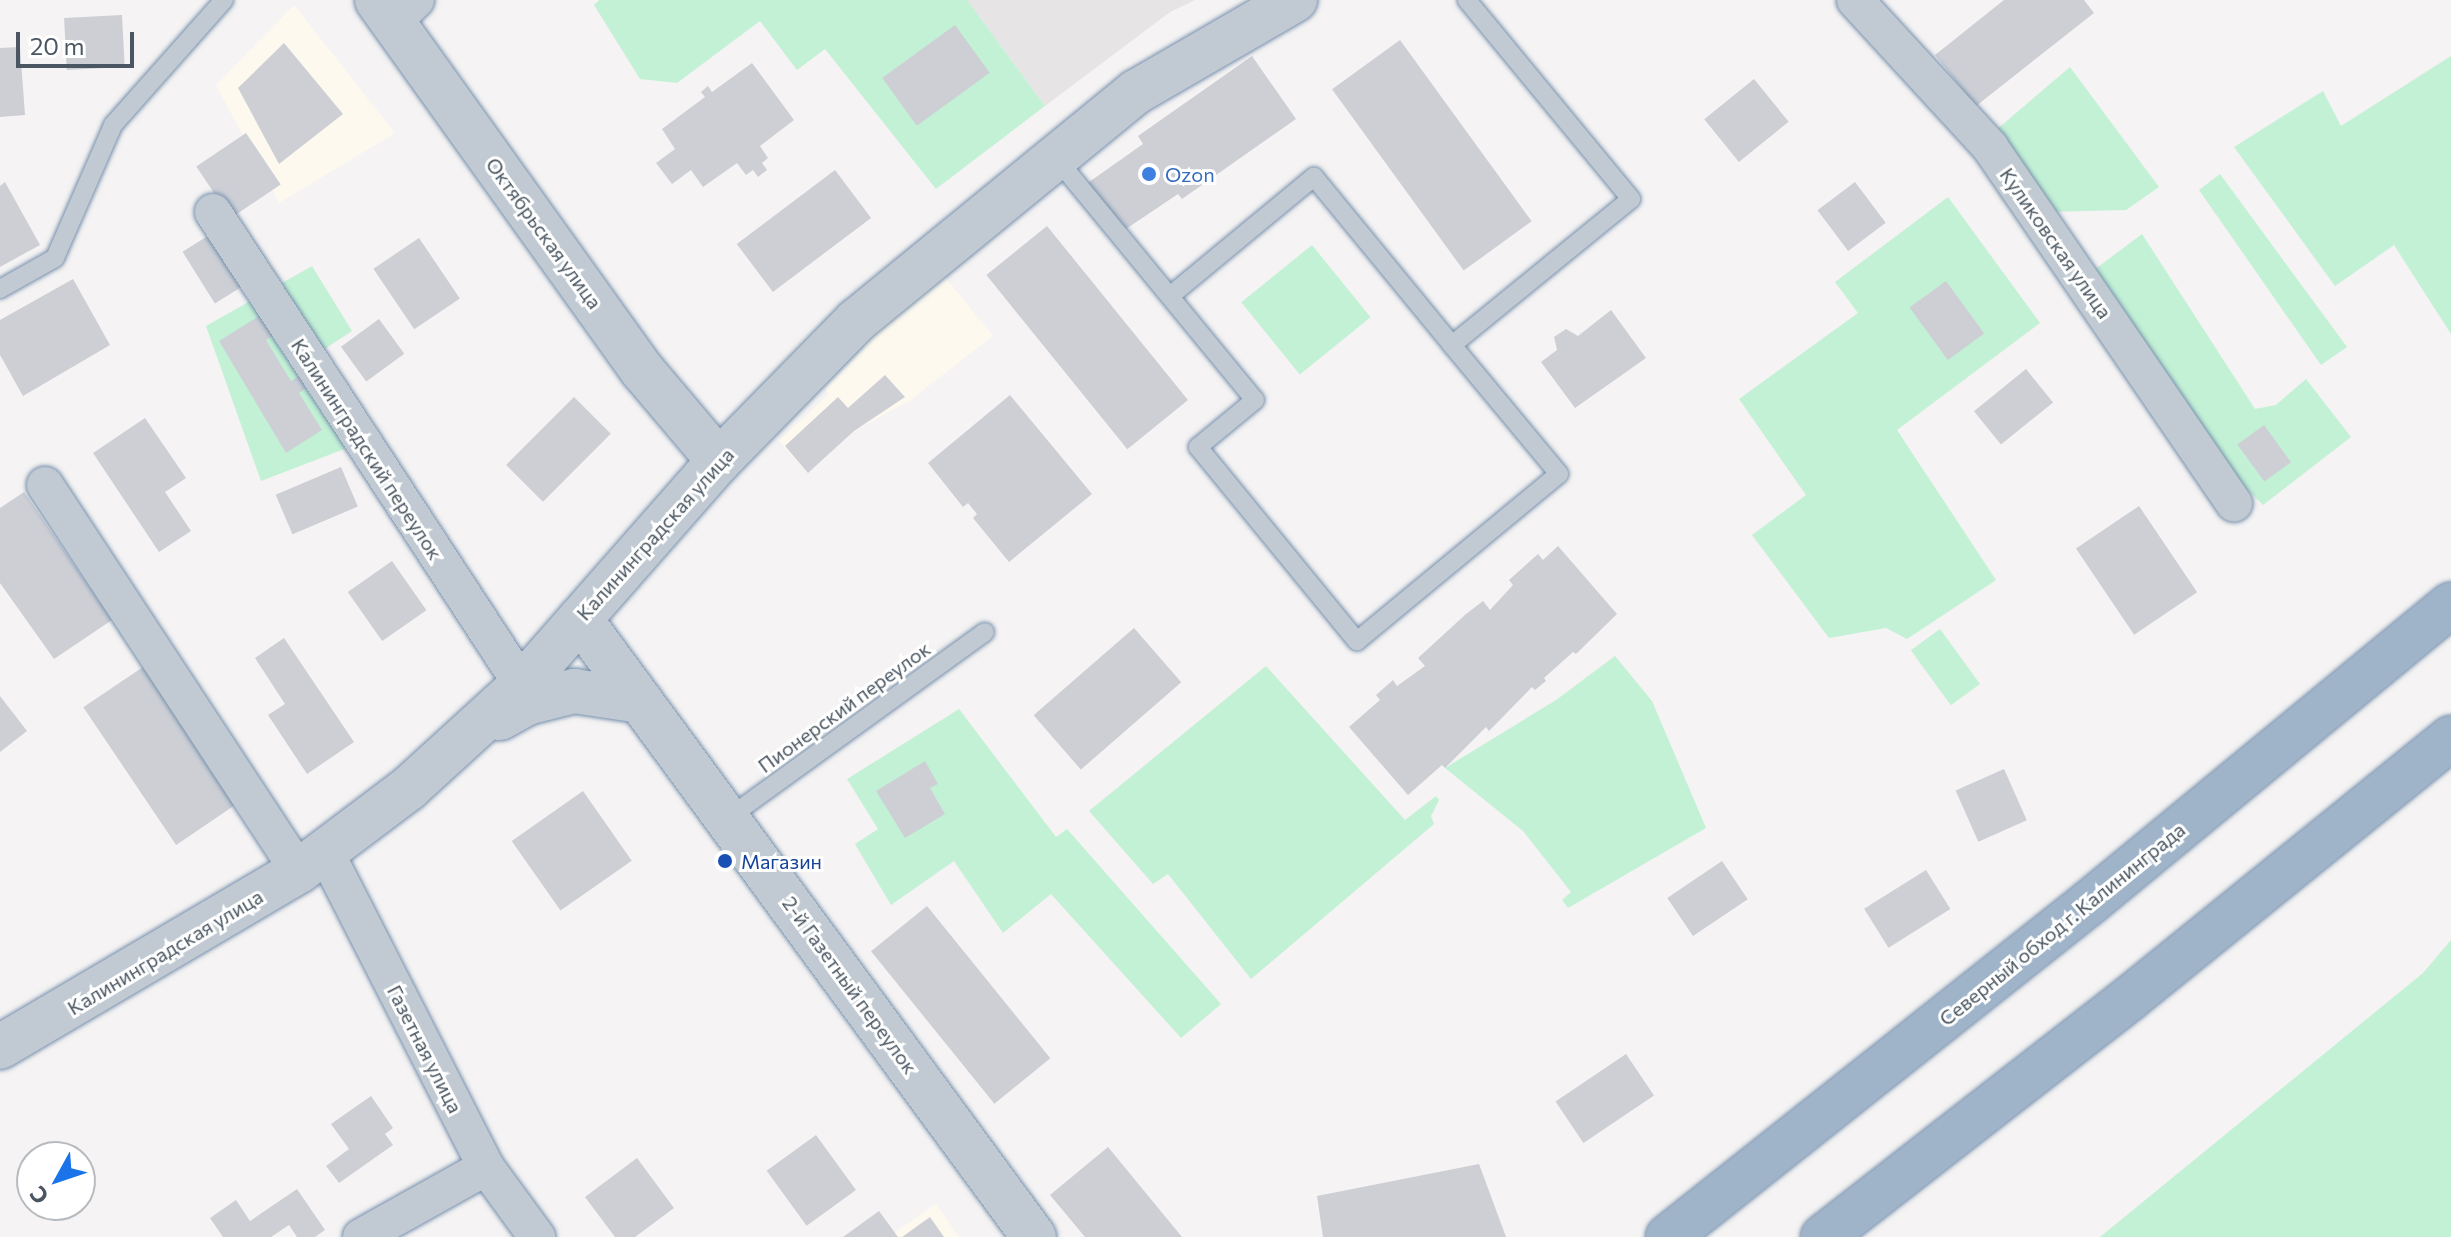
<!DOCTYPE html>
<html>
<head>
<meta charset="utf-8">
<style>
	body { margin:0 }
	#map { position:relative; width:2451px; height:1237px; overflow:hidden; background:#f5f3f3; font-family:Commissioner,sans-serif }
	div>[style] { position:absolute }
	.commercial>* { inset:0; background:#fdf9ef }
	.education>* { inset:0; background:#e6e4e5 }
	.green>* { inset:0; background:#c3f1d5; transform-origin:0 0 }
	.building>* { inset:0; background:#cdcfd5; transform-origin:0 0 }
	.roads { filter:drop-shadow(0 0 2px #7690ad) drop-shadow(0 0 2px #7690ad) }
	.service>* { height:18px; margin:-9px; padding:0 9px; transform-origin:9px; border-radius:9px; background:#c1cad2 }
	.minor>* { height:36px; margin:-18px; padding:0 18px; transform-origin:18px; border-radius:18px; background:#c1cad2 }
	.tertiary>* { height:44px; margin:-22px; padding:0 22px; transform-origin:22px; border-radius:22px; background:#c1cad2 }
	.trunk>* { height:44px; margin:-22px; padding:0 22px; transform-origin:22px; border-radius:22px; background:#9fb4c9 }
	.dots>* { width:22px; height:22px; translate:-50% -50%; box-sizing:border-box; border:4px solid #fff; border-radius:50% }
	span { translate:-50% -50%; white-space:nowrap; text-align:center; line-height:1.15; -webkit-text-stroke:6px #fff; paint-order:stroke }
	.shop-label { font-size:20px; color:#366cbe }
	.left { translate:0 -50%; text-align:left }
	.street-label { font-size:20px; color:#4a5661 }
	.transit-label { font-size:20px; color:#164399 }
	.north { position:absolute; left:16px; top:1141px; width:80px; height:80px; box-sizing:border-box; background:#fff; border:2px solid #b7bbc0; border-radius:50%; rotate:230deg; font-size:22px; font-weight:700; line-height:32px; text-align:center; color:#4a5661 }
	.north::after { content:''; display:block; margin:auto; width:28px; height:36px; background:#1a73e8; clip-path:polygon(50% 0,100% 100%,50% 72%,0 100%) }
	.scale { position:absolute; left:16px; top:32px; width:118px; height:36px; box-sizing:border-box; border:4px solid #4a5661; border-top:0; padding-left:10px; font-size:24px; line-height:28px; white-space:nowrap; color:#4a5661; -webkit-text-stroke:6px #fff; paint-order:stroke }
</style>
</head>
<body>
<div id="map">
	<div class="commercial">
		<i style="clip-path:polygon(294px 5px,395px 133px,279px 203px,216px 85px)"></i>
		<i style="clip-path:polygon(940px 271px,993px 336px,909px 401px,854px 431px,808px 473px,779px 441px,829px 394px,825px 389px,865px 348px,862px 343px)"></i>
		<i style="clip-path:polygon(936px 1204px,959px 1237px,894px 1237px,892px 1234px)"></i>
	</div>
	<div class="education">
		<i style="clip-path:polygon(967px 0,1195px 0,1170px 12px,1045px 106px)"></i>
	</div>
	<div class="green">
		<i style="clip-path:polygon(599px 0,967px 0,1045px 106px,936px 189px,825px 49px,797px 70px,760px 21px,677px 83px,640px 79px,594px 5px)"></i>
		<i style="clip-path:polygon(2451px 56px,2451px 334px,2394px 245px,2335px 286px,2234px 147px,2323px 91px,2341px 126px)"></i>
		<i style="clip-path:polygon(2070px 67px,2159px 187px,2126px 210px,2044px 212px,1989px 136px)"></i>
		<i style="clip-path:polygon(2220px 174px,2347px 347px,2321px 365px,2199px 190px)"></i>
		<i style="clip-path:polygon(1948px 197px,2040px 323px,1897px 430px,1996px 580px,1907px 639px,1886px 628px,1829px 638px,1752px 535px,1806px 495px,1739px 399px,1858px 313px,1835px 282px)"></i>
		<i style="clip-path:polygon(2142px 234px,2255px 409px,2276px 405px,2306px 379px,2351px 437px,2263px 505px,2202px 445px,2086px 276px)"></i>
		<i style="left:1312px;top:245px;width:93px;height:91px;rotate:51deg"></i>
		<i style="clip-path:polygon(312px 266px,352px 331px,323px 350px,352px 446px,261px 481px,206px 326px)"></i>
		<i style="left:1940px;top:629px;width:68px;height:36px;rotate:54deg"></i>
		<i style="clip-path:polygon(1615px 656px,1652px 701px,1706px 828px,1568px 908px,1562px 900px,1571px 892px,1523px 831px,1445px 768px,1556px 700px)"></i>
		<i style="clip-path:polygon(1266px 666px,1405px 820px,1436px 796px,1439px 800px,1431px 816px,1434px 824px,1251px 979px,1168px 874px,1153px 884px,1089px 811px)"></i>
		<i style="clip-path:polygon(959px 709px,1056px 837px,1067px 829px,1221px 1004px,1181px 1038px,1051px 894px,1003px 933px,954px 861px,891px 905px,855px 844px,878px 829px,847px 779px)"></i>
		<i style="clip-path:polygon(2451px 940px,2451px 1237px,2100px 1237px,2423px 973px)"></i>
	</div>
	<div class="building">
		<i style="clip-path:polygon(2004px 0,2084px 0,2094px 13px,1976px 106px,1935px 55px)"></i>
		<i style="left:122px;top:15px;width:52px;height:58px;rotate:87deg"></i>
		<i style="left:955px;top:25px;width:59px;height:90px;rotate:54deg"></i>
		<i style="left:1400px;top:40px;width:224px;height:84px;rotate:54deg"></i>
		<i style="clip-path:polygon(284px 43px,343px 114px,279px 164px,238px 88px)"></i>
		<i style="clip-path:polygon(20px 47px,25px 115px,0 117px,0 48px)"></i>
		<i style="clip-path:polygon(1252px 56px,1296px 119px,1182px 199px,1178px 194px,1117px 235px,1082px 187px,1143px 144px,1138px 136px)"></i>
		<i style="clip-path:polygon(752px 63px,794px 120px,760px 146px,768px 158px,762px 163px,767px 170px,758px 177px,753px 170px,746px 175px,737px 163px,703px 187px,691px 170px,672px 184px,656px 163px,675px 149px,662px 129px,705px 97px,701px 92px,708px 86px,712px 92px)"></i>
		<i style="left:1754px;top:79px;width:55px;height:64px;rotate:51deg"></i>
		<i style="left:246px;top:133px;width:62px;height:60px;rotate:56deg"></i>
		<i style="left:835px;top:170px;width:60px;height:123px;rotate:53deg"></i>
		<i style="clip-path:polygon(5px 182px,40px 245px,0 267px,0 186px)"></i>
		<i style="left:1855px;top:182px;width:51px;height:47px;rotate:53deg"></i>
		<i style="left:1047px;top:226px;width:224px;height:78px;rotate:51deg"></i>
		<i style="left:219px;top:229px;width:61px;height:43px;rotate:58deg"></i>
		<i style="left:419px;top:238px;width:73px;height:55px;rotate:56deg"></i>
		<i style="clip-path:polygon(73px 279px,110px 345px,23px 396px,0 355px,0 320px)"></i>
		<i style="left:1946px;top:281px;width:65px;height:45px;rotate:54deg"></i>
		<i style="clip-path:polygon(1611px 310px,1646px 358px,1575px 408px,1541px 362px,1557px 350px,1554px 337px,1566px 329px,1578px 336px)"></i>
		<i style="clip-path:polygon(261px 315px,274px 335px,266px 340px,291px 381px,299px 376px,307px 388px,299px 393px,322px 430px,286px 453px,219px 341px)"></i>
		<i style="left:379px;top:319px;width:43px;height:47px;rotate:54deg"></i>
		<i style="left:2026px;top:369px;width:43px;height:67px;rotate:51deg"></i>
		<i style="clip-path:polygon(885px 375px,905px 397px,854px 431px,808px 473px,785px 446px,838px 397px,848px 408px)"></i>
		<i style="clip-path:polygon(1010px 395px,1092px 494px,1009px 562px,973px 518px,977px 514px,968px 503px,963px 507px,928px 463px)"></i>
		<i style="left:574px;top:397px;width:52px;height:96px;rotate:45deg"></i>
		<i style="clip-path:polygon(145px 418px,186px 478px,165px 492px,191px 531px,159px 552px,93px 453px)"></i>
		<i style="left:2264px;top:425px;width:46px;height:33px;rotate:54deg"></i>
		<i style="left:341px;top:467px;width:43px;height:71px;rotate:67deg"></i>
		<i style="clip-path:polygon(24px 492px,112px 620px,54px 659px,0 583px,0 508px)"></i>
		<i style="left:2139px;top:506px;width:104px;height:76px;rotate:56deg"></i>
		<i style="clip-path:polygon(1558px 546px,1617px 614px,1576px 654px,1573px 652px,1544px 678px,1546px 681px,1535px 690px,1532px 687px,1489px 731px,1486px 727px,1445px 768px,1442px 765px,1408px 795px,1349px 727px,1380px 700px,1376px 695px,1393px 680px,1397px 686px,1425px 666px,1418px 658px,1466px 614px,1483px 601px,1490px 610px,1513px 585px,1509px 580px,1538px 554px,1543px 560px)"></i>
		<i style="left:392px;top:561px;width:60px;height:54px;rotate:55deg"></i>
		<i style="left:1134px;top:628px;width:72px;height:133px;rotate:49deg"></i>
		<i style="clip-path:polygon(284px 638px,354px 742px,307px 774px,268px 715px,285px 704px,255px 658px)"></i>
		<i style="left:143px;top:667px;width:166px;height:72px;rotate:56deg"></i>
		<i style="clip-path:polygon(0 696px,27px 731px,0 752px)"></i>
		<i style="clip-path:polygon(925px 761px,938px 784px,930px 788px,945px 814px,905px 838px,876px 791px)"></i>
		<i style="left:2004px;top:769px;width:56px;height:53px;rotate:66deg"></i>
		<i style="left:583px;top:791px;width:85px;height:87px;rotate:55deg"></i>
		<i style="left:1722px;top:861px;width:46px;height:66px;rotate:56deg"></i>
		<i style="left:1926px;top:870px;width:46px;height:73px;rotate:58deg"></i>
		<i style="left:927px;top:906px;width:196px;height:72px;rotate:51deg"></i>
		<i style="left:1626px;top:1054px;width:50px;height:85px;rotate:56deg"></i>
		<i style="clip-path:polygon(371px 1096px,393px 1128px,385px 1134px,393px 1145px,339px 1183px,326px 1166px,349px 1149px,331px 1124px)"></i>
		<i style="left:816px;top:1135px;width:68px;height:61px;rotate:54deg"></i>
		<i style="clip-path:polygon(1108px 1147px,1182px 1237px,1085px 1237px,1050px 1195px)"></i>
		<i style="clip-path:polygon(637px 1158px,674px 1208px,635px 1237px,615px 1237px,585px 1197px)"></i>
		<i style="clip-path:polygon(1479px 1164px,1506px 1237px,1323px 1237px,1317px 1196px)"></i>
		<i style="clip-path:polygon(297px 1189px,325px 1230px,315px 1237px,297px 1237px,289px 1225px,271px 1237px,223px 1237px,210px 1218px,236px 1200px,250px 1221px)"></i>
		<i style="clip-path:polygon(879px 1211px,898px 1237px,843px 1237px)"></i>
		<i style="clip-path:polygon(930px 1217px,944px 1237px,902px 1237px)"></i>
	</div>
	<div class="roads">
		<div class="service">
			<i style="left:1056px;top:158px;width:313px;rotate:50.6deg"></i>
			<i style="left:1255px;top:400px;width:74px;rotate:140.5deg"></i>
			<i style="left:1198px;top:447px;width:251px;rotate:50.7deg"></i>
			<i style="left:1357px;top:641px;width:262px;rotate:-39.6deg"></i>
			<i style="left:1559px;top:474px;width:168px;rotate:-129.7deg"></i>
			<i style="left:1452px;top:345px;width:231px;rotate:-39.2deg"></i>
			<i style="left:1631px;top:199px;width:258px;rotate:-129.5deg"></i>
			<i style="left:0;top:289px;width:63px;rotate:-29.4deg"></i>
			<i style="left:55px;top:258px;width:145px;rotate:-66.4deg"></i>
			<i style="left:113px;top:125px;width:167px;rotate:-48.4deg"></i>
			<i style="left:1170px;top:296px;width:187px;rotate:-39.6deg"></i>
			<i style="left:1314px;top:177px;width:217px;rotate:50.6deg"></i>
			<i style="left:728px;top:818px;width:317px;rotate:-35.9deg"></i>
		</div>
		<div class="minor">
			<i style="left:1855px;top:0;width:200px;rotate:47.4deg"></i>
			<i style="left:1990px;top:147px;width:432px;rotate:55.6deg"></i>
			<i style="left:393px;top:22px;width:32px;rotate:-44deg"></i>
			<i style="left:213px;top:212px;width:565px;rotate:56.84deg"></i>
			<i style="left:45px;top:485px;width:462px;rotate:56.7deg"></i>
			<i style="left:326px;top:853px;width:352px;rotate:63deg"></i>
			<i style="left:486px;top:1167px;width:87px;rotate:53.9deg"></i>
			<i style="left:361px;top:1237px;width:143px;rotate:-29.2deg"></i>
		</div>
		<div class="tertiary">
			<i style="left:377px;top:0;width:455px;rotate:54.4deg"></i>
			<i style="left:642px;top:370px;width:119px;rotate:49.8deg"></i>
			<i style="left:580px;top:619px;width:767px;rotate:53.7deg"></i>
			<i style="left:500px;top:718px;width:31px;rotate:-29deg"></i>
			<i style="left:527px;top:703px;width:49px;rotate:-14.3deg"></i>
			<i style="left:574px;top:691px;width:67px;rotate:8.6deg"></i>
			<i style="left:0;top:1047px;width:347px;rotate:-30.5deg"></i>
			<i style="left:299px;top:871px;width:136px;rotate:-37deg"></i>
			<i style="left:408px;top:789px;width:154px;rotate:-42.4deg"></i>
			<i style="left:522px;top:685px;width:298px;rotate:-48.7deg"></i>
			<i style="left:719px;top:461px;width:196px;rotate:-45.6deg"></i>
			<i style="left:856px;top:321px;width:362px;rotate:-39.3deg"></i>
			<i style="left:1136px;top:92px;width:184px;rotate:-30.1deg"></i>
		</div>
		<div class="trunk">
			<i style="left:1668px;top:1237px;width:537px;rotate:-38.43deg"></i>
			<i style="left:2089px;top:903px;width:469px;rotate:-39.5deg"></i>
			<i style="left:1823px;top:1237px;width:389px;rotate:-37.9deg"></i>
			<i style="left:2130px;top:998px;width:413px;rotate:-39deg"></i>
		</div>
	</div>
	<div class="dots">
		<i style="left:1149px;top:174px;background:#3f7fe0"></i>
		<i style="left:725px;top:861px;background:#1a4fb4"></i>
	</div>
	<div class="shop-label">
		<span class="left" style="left:1165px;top:174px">Ozon</span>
	</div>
	<div class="street-label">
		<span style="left:544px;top:233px;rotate:54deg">Октябрьская улица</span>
		<span style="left:2056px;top:243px;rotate:55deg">Куликовская улица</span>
		<span style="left:367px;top:449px;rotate:57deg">Калининградский переулок</span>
		<span style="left:655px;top:534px;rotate:-48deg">Калининградская улица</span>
		<span style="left:844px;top:707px;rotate:-36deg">Пионерский переулок</span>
		<span style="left:2062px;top:924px;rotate:-39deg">Северный обход г. Калининграда</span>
		<span style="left:165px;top:952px;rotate:-31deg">Калининградская улица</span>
		<span style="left:850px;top:985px;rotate:54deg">2-й Газетный переулок</span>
		<span style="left:425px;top:1049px;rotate:63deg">Газетная улица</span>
	</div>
	<div class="transit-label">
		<span class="left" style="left:741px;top:861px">Магазин</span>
	</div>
	<div class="north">С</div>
	<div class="scale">20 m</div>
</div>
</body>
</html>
